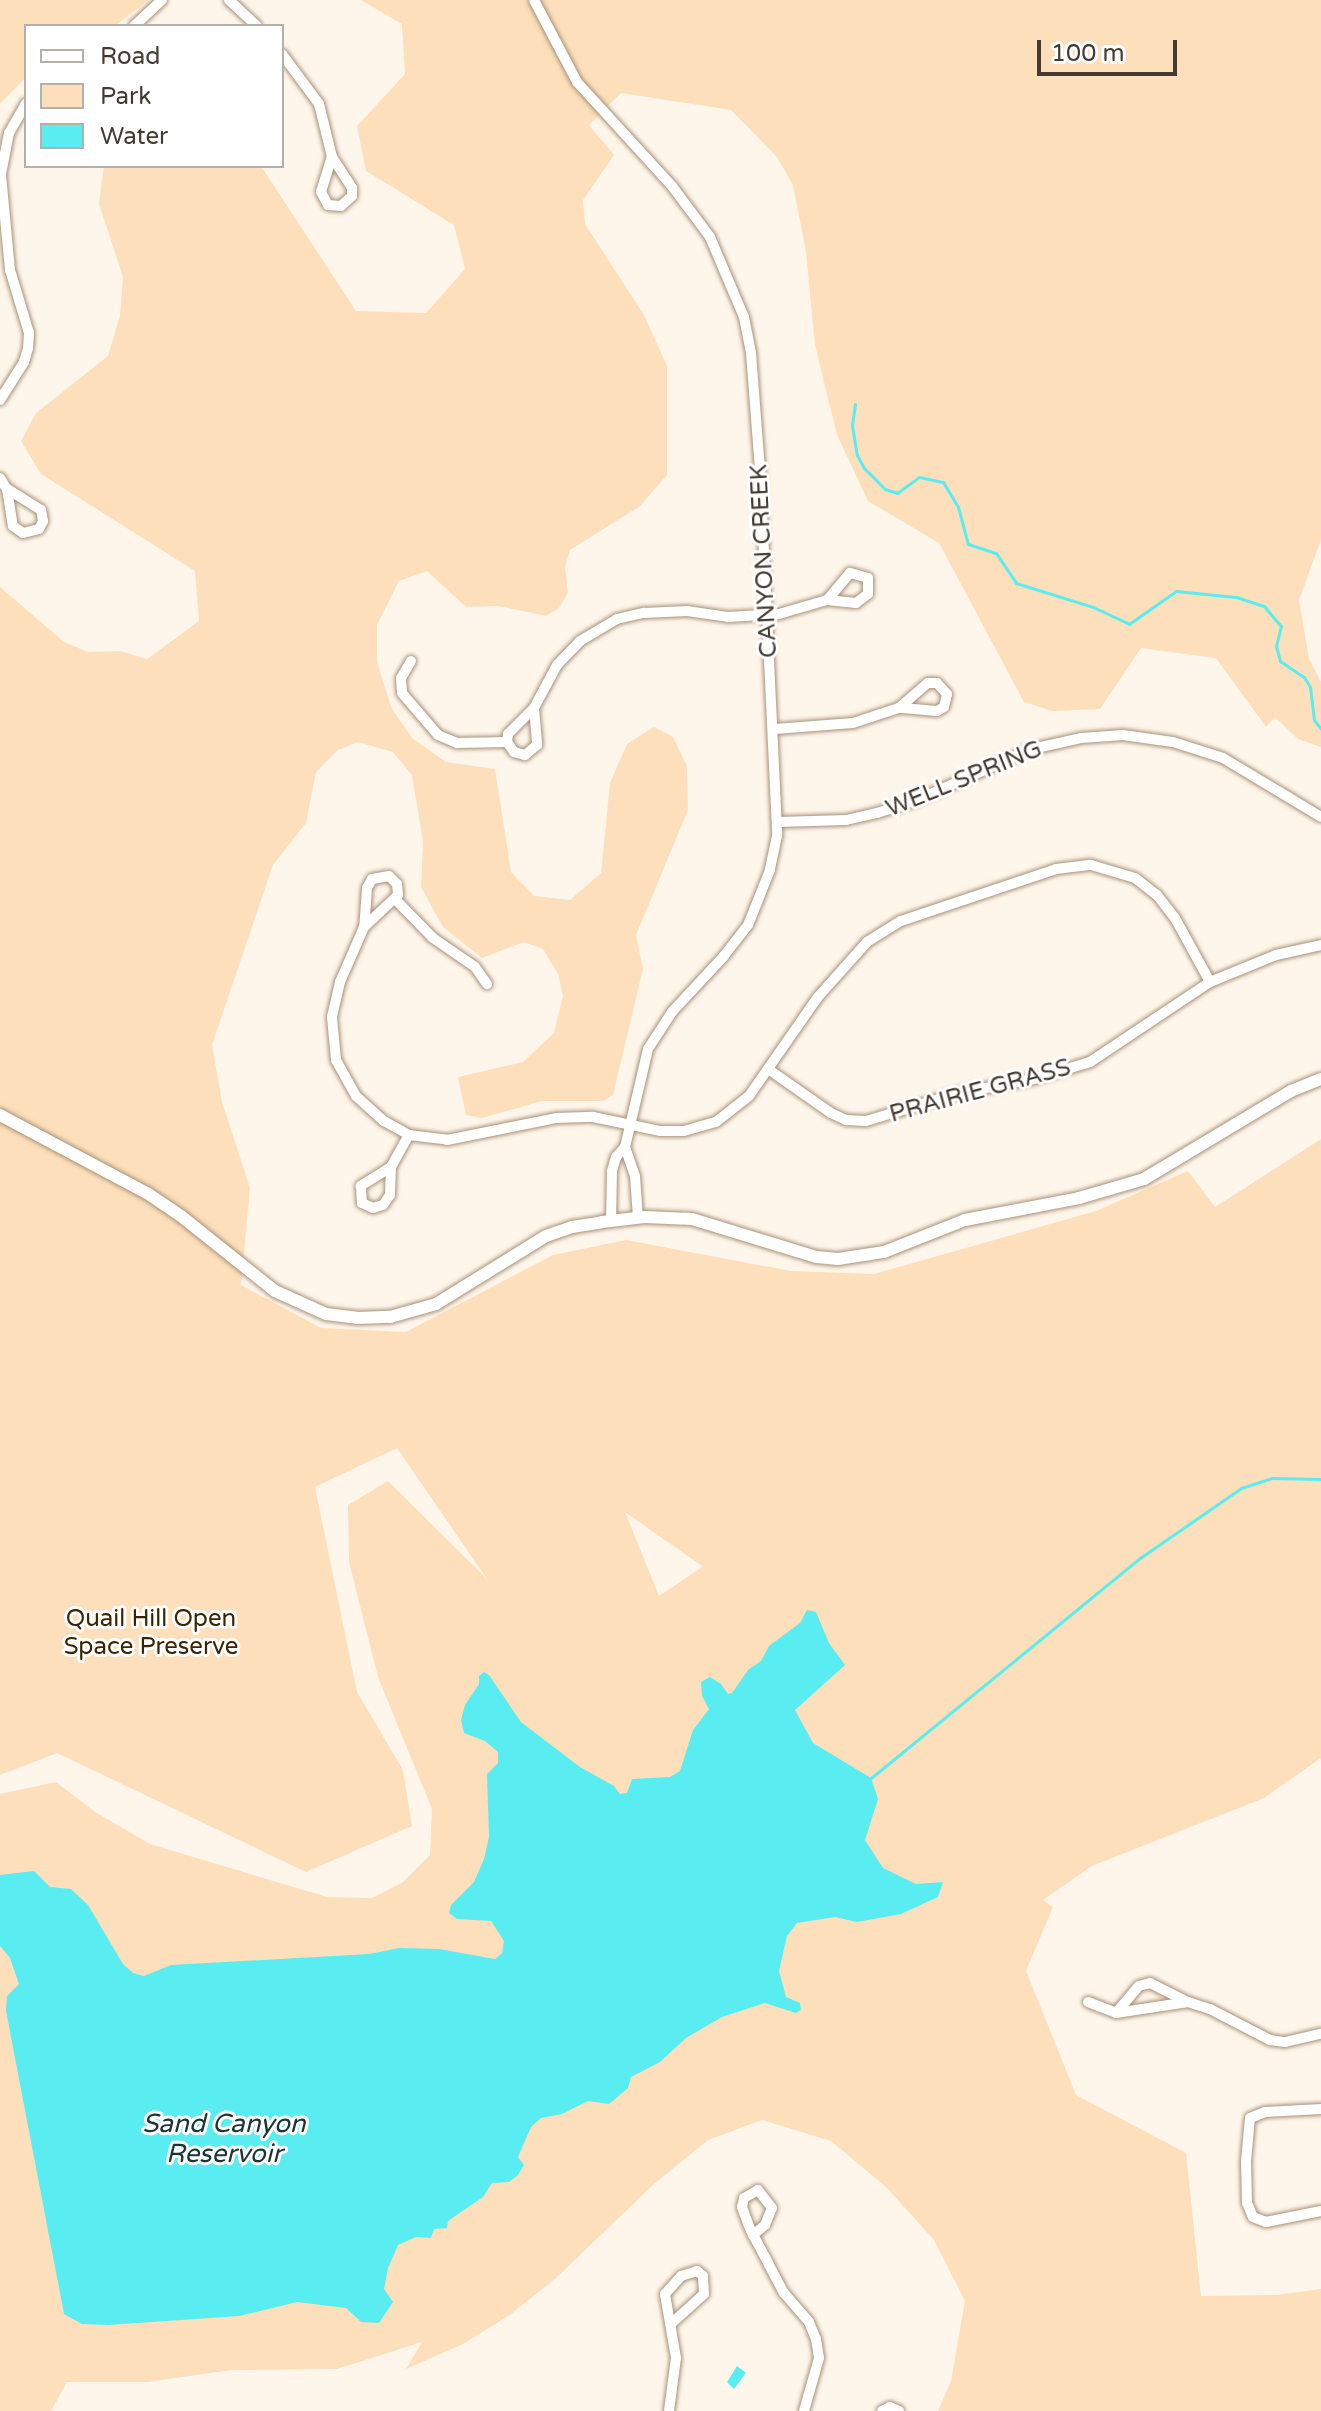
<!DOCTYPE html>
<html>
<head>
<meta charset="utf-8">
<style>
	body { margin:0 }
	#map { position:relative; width:1321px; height:2411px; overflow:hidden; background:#fff6eb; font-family:"Varela Round",sans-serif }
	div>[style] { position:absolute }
	.green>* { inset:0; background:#fddfbb }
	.water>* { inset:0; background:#59edf1 }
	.stream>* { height:3px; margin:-1.5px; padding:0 1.5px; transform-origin:1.5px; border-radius:1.5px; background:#59edf1 }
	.roads { filter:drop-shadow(0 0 2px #a79279) drop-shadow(0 0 2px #a79279) }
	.minor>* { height:10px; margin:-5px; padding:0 5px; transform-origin:5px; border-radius:5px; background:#fff }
	.tertiary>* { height:12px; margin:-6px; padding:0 6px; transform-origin:6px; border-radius:6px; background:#fff }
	span { translate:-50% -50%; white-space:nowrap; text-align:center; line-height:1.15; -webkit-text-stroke:6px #fff; paint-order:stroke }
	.street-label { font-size:24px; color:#443b30 }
	.park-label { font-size:24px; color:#3d2400 }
	.water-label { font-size:26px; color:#1b3434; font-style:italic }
	.legend { position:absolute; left:24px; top:24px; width:260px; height:144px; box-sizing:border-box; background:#fff; border:2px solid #b4b1ac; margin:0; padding:10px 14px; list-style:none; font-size:24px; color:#443b30 }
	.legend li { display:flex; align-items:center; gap:16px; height:40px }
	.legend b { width:40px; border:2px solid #b4b1ac }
	.scale { position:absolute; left:1037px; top:40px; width:140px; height:36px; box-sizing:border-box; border:4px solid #443b30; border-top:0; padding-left:10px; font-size:24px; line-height:28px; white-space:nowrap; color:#443b30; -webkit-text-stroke:6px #fff; paint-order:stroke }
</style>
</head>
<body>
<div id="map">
	<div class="green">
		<i style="clip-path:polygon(0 0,148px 0,115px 26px,26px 26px,26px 77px,0 104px)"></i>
		<i style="clip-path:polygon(evenodd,361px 0,1321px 0,1321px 540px,1299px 600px,1309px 659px,1321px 682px,1321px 747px,1298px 739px,1275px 717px,1266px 727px,1216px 658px,1141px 648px,1100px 709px,1052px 711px,1024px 702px,939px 543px,868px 501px,837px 435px,815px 345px,806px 252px,793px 185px,777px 157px,731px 110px,621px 93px,589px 125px,614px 155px,583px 200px,585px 224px,644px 315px,667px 366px,667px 475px,640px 506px,570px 550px,565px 567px,568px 593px,559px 608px,546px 616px,498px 606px,466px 607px,427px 571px,399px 581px,377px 625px,377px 662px,392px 709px,412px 738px,446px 762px,495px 769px,511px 872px,534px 896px,570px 900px,601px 873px,610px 783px,627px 744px,654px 727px,673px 737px,687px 766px,688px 810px,636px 935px,643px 969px,613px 1095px,603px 1101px,542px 1101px,482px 1118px,466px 1115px,458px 1077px,523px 1062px,554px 1033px,563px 996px,558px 974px,543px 949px,524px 942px,482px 958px,443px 927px,421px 887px,423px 842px,412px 775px,393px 752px,358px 742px,338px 750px,316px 772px,306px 823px,273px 865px,212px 1045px,222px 1102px,250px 1188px,241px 1285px,321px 1328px,406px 1332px,553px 1255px,626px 1240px,791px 1271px,874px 1274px,1096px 1211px,1188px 1171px,1215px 1207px,1321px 1139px,1321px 1758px,1264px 1798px,1092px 1866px,1043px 1900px,1053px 1907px,1026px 1971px,1076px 2095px,1186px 2153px,1201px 2296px,1277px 2295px,1321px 2289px,1321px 2411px,938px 2411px,951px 2381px,965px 2301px,934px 2240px,886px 2187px,831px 2141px,762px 2120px,708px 2140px,654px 2184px,556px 2278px,511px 2314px,463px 2344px,406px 2369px,422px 2342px,337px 2369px,231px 2370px,148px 2382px,67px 2382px,51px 2411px,0 2411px,0 1794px,56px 1782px,95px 1812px,150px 1844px,327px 1897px,372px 1898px,403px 1882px,430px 1855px,432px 1809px,378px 1677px,349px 1562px,348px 1505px,388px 1481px,487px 1579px,397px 1448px,315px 1487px,357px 1692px,403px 1770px,412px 1826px,306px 1872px,57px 1753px,0 1775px,0 587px,64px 642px,88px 652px,120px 651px,147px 659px,199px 621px,195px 571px,41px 474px,21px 441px,36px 413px,108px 356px,120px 315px,123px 277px,99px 204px,104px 166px,261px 166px,356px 311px,426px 313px,465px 269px,454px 225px,366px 171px,357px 126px,405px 74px,402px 24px,361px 0,625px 1512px,702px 1566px,702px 1567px,659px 1596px,625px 1512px)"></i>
	</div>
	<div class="water">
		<i style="clip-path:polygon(807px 1610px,816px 1612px,829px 1643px,845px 1665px,795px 1710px,813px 1743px,871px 1778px,878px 1799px,865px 1840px,883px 1868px,916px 1884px,943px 1882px,938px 1897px,901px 1914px,857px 1922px,835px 1917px,797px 1923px,787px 1936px,779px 1971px,786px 1997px,800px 2003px,801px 2010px,796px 2013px,765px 2003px,722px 2017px,686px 2038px,660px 2062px,631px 2077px,628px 2088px,609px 2104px,588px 2101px,562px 2114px,541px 2118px,531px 2127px,518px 2157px,524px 2165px,518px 2175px,509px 2182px,492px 2183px,483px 2197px,448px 2221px,447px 2228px,434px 2229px,431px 2238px,416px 2237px,398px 2245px,388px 2268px,384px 2289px,393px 2302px,379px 2323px,361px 2322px,346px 2308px,297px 2302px,239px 2316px,108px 2325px,82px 2324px,64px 2314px,6px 2011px,7px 1996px,19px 1984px,10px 1958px,0 1946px,0 1875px,34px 1871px,50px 1887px,71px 1889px,88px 1905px,123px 1964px,133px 1973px,144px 1976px,171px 1965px,369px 1954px,399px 1948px,439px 1949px,495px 1959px,502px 1953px,504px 1941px,491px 1921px,457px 1919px,449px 1913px,451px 1905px,474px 1882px,484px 1859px,489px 1837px,487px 1774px,498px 1763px,498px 1752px,485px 1741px,464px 1733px,461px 1720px,465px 1705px,479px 1684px,479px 1676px,484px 1672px,489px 1675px,521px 1722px,580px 1767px,614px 1786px,620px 1794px,627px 1793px,632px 1779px,670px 1777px,680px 1771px,693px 1730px,709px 1709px,702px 1696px,701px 1682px,710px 1677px,721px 1684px,728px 1694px,732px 1693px,748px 1670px,761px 1661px,769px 1646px,800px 1623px)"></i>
		<i style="clip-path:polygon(737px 2366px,746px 2373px,734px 2389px,727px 2382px)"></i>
	</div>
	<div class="stream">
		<i style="left:855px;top:404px;width:21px;rotate:98deg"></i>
		<i style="left:852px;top:425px;width:30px;rotate:81deg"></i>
		<i style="left:857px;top:455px;width:15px;rotate:62deg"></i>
		<i style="left:864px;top:468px;width:30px;rotate:45deg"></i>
		<i style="left:885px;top:489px;width:13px;rotate:18deg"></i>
		<i style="left:897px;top:493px;width:27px;rotate:-36deg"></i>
		<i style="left:919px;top:477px;width:25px;rotate:12deg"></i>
		<i style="left:943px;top:482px;width:29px;rotate:59deg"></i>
		<i style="left:958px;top:507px;width:38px;rotate:75deg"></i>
		<i style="left:968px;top:544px;width:29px;rotate:18deg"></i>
		<i style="left:996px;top:553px;width:36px;rotate:56deg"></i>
		<i style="left:1016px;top:583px;width:81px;rotate:17.3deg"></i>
		<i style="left:1093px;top:607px;width:40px;rotate:25deg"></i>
		<i style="left:1129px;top:624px;width:57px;rotate:-35.1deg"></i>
		<i style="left:1176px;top:591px;width:60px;rotate:5.7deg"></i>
		<i style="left:1236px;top:597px;width:29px;rotate:18deg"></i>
		<i style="left:1264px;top:606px;width:26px;rotate:50deg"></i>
		<i style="left:1281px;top:626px;width:21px;rotate:104deg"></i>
		<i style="left:1276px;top:646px;width:16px;rotate:75deg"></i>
		<i style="left:1280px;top:661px;width:29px;rotate:34deg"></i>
		<i style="left:1304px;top:677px;width:12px;rotate:59deg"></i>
		<i style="left:1310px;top:687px;width:33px;rotate:83deg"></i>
		<i style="left:1314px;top:720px;width:11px;rotate:52deg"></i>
		<i style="left:871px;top:1778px;width:348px;rotate:-39.3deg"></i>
		<i style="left:1140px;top:1558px;width:123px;rotate:-34.7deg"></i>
		<i style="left:1241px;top:1488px;width:33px;rotate:-18deg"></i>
		<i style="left:1272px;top:1478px;width:49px;rotate:1.2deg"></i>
	</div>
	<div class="roads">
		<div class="minor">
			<i style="left:229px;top:0;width:38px;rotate:43deg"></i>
			<i style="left:534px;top:0;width:93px;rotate:62.3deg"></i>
			<i style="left:577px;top:82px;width:141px;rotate:47.6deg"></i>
			<i style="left:672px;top:186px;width:64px;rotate:53.3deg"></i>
			<i style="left:710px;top:237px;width:87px;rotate:67deg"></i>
			<i style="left:744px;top:317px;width:37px;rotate:79deg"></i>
			<i style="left:751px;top:353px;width:116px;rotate:85.6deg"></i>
			<i style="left:760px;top:469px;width:367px;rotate:87.3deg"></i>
			<i style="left:777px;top:836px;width:35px;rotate:102deg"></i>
			<i style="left:770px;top:870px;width:59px;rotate:111.8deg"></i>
			<i style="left:748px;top:925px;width:39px;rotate:128deg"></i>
			<i style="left:724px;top:956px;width:76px;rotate:132.9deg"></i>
			<i style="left:672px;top:1012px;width:44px;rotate:123deg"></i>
			<i style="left:648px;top:1049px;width:101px;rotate:103.2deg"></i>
			<i style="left:625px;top:1147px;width:13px;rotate:132deg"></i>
			<i style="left:616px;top:1157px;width:15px;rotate:106deg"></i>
			<i style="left:612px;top:1171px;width:50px;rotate:91.1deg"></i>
			<i style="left:134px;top:26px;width:38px;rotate:-43deg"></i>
			<i style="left:282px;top:54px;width:62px;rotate:53.5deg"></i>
			<i style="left:319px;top:104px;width:55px;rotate:76.2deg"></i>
			<i style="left:332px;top:157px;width:37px;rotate:57deg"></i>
			<i style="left:352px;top:188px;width:8px;rotate:90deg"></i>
			<i style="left:352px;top:196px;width:15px;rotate:138deg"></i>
			<i style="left:341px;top:206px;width:13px;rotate:-176deg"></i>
			<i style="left:328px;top:205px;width:15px;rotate:-118deg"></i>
			<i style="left:321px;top:192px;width:37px;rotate:-73deg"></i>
			<i style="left:0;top:400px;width:45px;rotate:-57.7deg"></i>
			<i style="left:24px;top:362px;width:15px;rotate:-74deg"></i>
			<i style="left:28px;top:348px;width:15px;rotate:-86deg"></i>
			<i style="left:29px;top:333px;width:66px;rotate:-106.8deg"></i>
			<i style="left:10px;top:270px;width:96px;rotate:-95.4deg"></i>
			<i style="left:1px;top:174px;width:42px;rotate:-79deg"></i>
			<i style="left:9px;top:133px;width:34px;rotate:-60deg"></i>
			<i style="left:0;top:478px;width:13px;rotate:58deg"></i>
			<i style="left:7px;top:489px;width:37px;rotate:81deg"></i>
			<i style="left:13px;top:526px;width:12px;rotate:35deg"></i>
			<i style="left:23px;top:533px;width:16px;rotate:-14deg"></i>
			<i style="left:39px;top:529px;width:9px;rotate:-63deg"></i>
			<i style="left:43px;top:521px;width:11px;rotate:-100deg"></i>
			<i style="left:41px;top:510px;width:40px;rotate:-148deg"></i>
			<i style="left:411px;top:661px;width:20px;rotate:120deg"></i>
			<i style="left:401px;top:678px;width:15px;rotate:86deg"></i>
			<i style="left:402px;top:693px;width:55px;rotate:49.4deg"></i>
			<i style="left:438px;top:735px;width:21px;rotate:23deg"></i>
			<i style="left:457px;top:743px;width:50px;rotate:-1.1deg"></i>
			<i style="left:534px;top:708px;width:37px;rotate:85deg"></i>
			<i style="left:537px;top:745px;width:16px;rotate:140deg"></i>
			<i style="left:525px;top:755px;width:11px;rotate:-165deg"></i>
			<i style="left:514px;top:752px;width:12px;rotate:-125deg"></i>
			<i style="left:507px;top:742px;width:8px;rotate:-83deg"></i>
			<i style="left:508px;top:734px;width:37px;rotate:-45deg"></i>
			<i style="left:534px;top:708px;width:49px;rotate:-61.9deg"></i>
			<i style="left:557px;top:665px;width:33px;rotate:-46deg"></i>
			<i style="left:580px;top:641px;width:43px;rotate:-30.7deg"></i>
			<i style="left:617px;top:619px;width:28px;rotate:-13deg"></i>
			<i style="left:644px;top:613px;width:43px;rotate:-2.7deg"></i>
			<i style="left:687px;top:611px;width:41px;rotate:8.3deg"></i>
			<i style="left:728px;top:617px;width:51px;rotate:-3.4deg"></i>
			<i style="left:779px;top:614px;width:50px;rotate:-16.3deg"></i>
			<i style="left:827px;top:600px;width:29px;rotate:6deg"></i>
			<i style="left:856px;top:603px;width:15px;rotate:-37deg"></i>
			<i style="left:868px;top:594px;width:16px;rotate:-90deg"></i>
			<i style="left:868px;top:578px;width:19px;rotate:-164deg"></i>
			<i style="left:850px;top:573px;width:35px;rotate:130deg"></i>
			<i style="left:775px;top:729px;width:78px;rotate:-4.4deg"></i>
			<i style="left:853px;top:723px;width:48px;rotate:-18.1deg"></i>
			<i style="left:899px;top:708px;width:38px;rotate:-41deg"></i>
			<i style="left:928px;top:683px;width:9px"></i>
			<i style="left:937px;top:683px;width:15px;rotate:48deg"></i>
			<i style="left:947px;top:694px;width:13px;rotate:103deg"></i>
			<i style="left:944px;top:707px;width:8px;rotate:150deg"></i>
			<i style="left:937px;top:711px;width:38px;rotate:-175deg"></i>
			<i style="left:778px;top:822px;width:68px;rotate:-1.7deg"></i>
			<i style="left:846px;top:820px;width:32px;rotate:-13deg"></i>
			<i style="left:877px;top:813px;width:40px;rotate:-18deg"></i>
			<i style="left:915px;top:801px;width:128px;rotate:-24deg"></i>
			<i style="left:1032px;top:749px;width:50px;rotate:-12.7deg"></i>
			<i style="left:1081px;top:738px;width:42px;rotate:-4.1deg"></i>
			<i style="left:1123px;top:735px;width:50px;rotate:8deg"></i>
			<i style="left:1173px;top:742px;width:52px;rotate:17.7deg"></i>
			<i style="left:1223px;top:758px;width:114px;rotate:31deg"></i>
			<i style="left:396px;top:900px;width:53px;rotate:45.8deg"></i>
			<i style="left:433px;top:938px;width:51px;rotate:34.6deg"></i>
			<i style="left:475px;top:967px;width:21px;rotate:55deg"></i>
			<i style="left:364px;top:927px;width:47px;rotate:-43.3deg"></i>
			<i style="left:398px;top:895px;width:11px;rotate:-95deg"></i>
			<i style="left:397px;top:884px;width:11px;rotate:-135deg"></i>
			<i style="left:389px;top:876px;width:17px;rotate:170deg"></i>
			<i style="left:372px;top:879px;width:10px;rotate:119deg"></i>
			<i style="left:367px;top:888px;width:39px;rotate:94deg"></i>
			<i style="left:364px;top:927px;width:60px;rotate:113.6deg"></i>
			<i style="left:340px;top:982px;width:36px;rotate:103deg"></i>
			<i style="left:332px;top:1017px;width:43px;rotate:84.7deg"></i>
			<i style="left:336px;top:1060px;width:41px;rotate:60.9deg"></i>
			<i style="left:356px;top:1096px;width:38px;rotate:42deg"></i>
			<i style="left:384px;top:1121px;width:29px;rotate:29deg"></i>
			<i style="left:409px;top:1135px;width:38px;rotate:7deg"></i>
			<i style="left:447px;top:1140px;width:111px;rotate:-11.4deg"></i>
			<i style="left:556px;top:1118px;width:37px;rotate:-2deg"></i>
			<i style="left:593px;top:1117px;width:68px;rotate:11.8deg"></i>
			<i style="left:660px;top:1131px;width:24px"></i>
			<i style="left:684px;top:1131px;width:33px;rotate:-16deg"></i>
			<i style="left:716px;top:1122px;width:42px;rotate:-38.2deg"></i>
			<i style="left:749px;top:1096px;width:119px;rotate:-55.2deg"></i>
			<i style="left:817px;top:998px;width:75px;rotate:-48.2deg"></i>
			<i style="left:867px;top:942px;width:40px;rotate:-32deg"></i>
			<i style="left:901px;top:921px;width:163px;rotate:-18.5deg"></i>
			<i style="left:1056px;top:869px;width:35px;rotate:-7deg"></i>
			<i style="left:1091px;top:865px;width:46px;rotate:16.5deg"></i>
			<i style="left:1135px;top:878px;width:28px;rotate:38deg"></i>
			<i style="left:1157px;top:895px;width:29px;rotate:52deg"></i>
			<i style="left:1175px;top:918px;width:73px;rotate:61.3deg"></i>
			<i style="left:768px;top:1069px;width:77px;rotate:34.9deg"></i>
			<i style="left:831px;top:1113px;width:17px;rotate:25deg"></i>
			<i style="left:846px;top:1120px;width:20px;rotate:3deg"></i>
			<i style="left:866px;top:1121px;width:97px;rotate:-16.8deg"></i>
			<i style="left:959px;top:1093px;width:76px;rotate:-10.6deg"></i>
			<i style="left:1034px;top:1079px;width:59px;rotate:-16.9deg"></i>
			<i style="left:1090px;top:1062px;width:144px;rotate:-33.7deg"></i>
			<i style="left:1210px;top:982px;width:71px;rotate:-22.2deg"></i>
			<i style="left:1276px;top:955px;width:46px;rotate:-12.5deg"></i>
			<i style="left:625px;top:1147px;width:31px;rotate:71deg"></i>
			<i style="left:635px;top:1176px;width:42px;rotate:85.9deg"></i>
			<i style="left:391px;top:1167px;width:36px;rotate:148deg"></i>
			<i style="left:361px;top:1186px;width:17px;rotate:87deg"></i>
			<i style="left:362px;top:1203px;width:12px;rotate:24deg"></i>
			<i style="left:373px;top:1208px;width:10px;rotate:-17deg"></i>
			<i style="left:383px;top:1205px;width:12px;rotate:-55deg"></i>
			<i style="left:390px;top:1195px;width:28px;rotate:-88deg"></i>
			<i style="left:391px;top:1167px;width:37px;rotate:-61deg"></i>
			<i style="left:1088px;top:2002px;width:30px;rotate:21deg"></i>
			<i style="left:1116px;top:2013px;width:73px;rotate:-8.7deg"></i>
			<i style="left:1188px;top:2002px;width:23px;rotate:18deg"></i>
			<i style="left:1210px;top:2009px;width:68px;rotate:27.3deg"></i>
			<i style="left:1270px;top:2040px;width:15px;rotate:8deg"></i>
			<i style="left:1285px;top:2042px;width:37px;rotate:-13deg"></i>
			<i style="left:1116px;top:2013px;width:35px;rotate:-50deg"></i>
			<i style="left:1139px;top:1986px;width:11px;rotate:-15deg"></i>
			<i style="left:1150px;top:1983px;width:40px;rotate:26.6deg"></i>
			<i style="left:1321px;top:2109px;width:56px;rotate:176.9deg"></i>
			<i style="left:1265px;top:2112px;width:16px;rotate:158deg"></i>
			<i style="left:1250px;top:2118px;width:43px;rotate:95.3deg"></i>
			<i style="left:1246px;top:2161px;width:42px;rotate:88.6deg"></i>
			<i style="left:1247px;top:2203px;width:15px;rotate:67deg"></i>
			<i style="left:1253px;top:2217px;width:14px;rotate:21deg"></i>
			<i style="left:1266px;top:2222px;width:56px;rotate:-11.3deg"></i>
			<i style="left:753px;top:2235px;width:16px;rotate:-40deg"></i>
			<i style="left:765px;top:2225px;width:18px;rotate:-68deg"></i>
			<i style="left:772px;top:2208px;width:23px;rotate:-128deg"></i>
			<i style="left:758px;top:2190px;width:16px;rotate:150deg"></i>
			<i style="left:744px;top:2198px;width:9px;rotate:103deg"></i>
			<i style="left:742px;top:2207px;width:20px;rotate:70deg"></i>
			<i style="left:749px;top:2226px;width:10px;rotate:66deg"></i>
			<i style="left:753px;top:2235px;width:8px;rotate:60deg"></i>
			<i style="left:757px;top:2242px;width:26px;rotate:62deg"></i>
			<i style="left:769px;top:2265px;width:32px;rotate:62deg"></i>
			<i style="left:784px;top:2293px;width:38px;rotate:49deg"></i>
			<i style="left:809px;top:2322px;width:18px;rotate:68deg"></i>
			<i style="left:816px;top:2339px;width:19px;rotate:81deg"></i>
			<i style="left:819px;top:2358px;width:55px;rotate:105.8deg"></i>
			<i style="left:669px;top:2411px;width:53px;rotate:-82.5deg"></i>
			<i style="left:676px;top:2358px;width:65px;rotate:-99.8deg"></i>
			<i style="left:665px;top:2294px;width:24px;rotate:-48deg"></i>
			<i style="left:681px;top:2276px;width:17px;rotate:-17deg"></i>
			<i style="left:697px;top:2271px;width:8px;rotate:40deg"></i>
			<i style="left:703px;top:2276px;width:18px;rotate:87deg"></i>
			<i style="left:704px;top:2294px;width:43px;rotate:137.8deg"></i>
			<i style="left:882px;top:2411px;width:9px;rotate:-27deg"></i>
			<i style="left:890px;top:2407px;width:10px;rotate:24deg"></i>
		</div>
		<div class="tertiary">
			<i style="left:0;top:1115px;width:166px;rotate:28deg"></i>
			<i style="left:147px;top:1193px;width:41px;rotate:34.1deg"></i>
			<i style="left:181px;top:1216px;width:120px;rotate:38.6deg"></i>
			<i style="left:275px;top:1291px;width:56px;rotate:24.3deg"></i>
			<i style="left:326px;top:1314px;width:31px;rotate:7deg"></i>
			<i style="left:357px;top:1318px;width:33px;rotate:-2deg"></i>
			<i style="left:390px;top:1317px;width:48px;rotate:-15.8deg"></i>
			<i style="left:436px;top:1304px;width:129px;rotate:-31.7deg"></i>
			<i style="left:546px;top:1236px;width:28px;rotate:-19deg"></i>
			<i style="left:572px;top:1227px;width:30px;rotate:-9deg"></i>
			<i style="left:602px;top:1222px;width:43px;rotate:-6.6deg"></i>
			<i style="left:645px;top:1217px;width:47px;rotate:2.4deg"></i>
			<i style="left:692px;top:1219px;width:130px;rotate:17deg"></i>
			<i style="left:816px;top:1257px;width:22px;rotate:5deg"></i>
			<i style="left:838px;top:1259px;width:47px;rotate:-8.7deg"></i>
			<i style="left:884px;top:1252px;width:87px;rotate:-21.6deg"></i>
			<i style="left:965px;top:1220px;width:116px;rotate:-10.9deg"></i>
			<i style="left:1079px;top:1198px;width:68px;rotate:-16.3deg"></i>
			<i style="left:1144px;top:1179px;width:171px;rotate:-30.9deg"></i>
			<i style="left:1291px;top:1091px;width:32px;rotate:-22deg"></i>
		</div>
	</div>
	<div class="street-label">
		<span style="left:764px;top:561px;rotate:-93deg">CANYON CREEK</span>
		<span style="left:964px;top:779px;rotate:-22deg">WELL SPRING</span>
		<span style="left:980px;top:1091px;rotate:-15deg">PRAIRIE GRASS</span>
	</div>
	<div class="park-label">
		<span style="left:151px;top:1633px">Quail Hill Open<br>Space Preserve</span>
	</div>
	<div class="water-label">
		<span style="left:224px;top:2139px">Sand Canyon<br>Reservoir</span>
	</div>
	<ul class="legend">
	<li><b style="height:10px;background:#fff"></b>Road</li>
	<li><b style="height:22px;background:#fddfbb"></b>Park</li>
	<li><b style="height:22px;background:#59edf1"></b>Water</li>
	</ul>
	<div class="scale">100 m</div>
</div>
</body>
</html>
